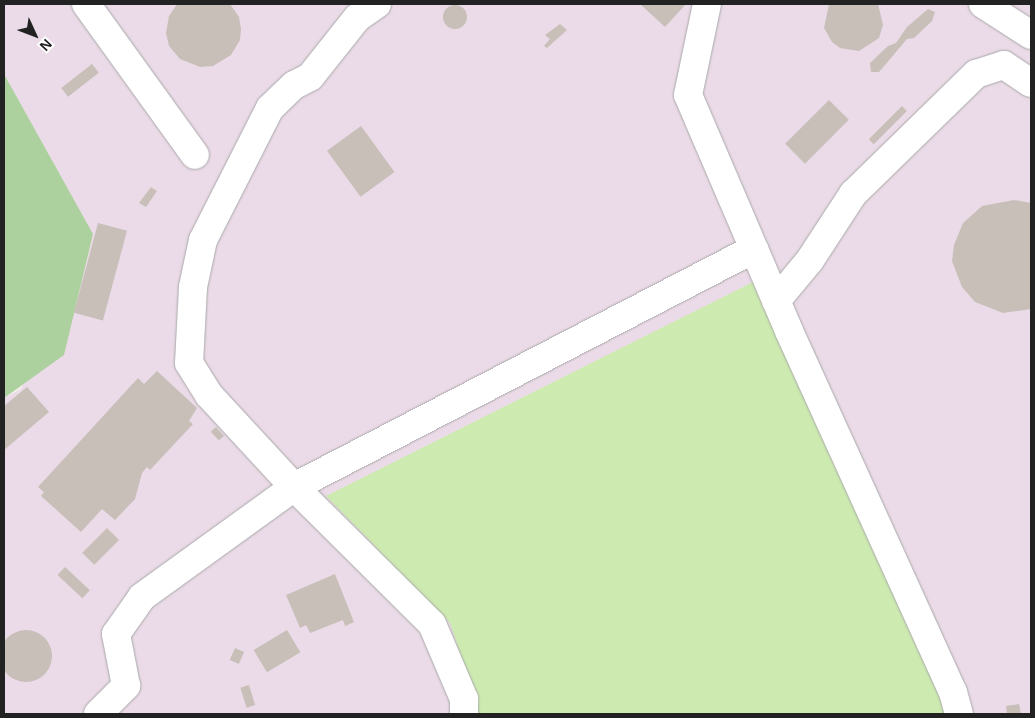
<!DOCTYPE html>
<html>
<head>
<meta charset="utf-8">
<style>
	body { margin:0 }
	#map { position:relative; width:1035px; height:718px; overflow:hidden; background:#f2efe9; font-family:Helvetica,sans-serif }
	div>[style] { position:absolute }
	.industrial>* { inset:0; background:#ebdbe8 }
	.grass>* { inset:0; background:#cdebb0 }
	.forest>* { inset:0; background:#add19e }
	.building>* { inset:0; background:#c7bfb8; transform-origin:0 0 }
	.round { border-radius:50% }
	.roads { filter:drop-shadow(0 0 1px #a9a9a9) drop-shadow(0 0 1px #a9a9a9) }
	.minor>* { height:28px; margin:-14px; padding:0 14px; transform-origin:14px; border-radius:14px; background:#fff }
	span { translate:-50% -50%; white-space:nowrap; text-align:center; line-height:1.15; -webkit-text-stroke:4.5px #fff; paint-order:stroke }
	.frame { position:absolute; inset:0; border:5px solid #222; pointer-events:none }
	.north { position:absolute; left:10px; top:10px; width:50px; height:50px; -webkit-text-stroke:4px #fff; paint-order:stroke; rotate:133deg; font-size:14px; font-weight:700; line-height:20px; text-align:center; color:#222 }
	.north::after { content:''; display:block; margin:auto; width:18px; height:22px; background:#222; clip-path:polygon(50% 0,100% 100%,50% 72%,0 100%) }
</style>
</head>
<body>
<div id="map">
	<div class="industrial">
		<i style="clip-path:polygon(4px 4px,1031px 4px,1031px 714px,4px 714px,4px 398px,21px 389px,93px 235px,4px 74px)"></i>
	</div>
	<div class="grass">
		<i style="clip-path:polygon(755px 281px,955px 714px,478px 714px,478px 705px,450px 623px,326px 496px)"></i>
	</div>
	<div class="forest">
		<i style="clip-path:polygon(4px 74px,93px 234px,64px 355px,4px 398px)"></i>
	</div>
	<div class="building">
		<i style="clip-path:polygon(177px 4px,230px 4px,239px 17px,241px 29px,240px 40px,231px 55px,213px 66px,200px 67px,180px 59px,169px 46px,166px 33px,169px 16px)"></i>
		<i style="clip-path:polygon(640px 4px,686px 4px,665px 27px)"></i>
		<i style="clip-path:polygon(829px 4px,878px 4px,883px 25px,879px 38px,859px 51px,840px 48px,832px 42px,824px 28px)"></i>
		<i class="round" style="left:443px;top:5px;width:24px;height:24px"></i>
		<i style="clip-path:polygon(928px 9px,935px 12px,932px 21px,914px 38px,907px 39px,879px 72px,871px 72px,870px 63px,888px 46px,896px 43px,907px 27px)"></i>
		<i style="clip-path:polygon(560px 24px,567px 30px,547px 48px,544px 46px,550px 39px,545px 35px)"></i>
		<i style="left:92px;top:64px;width:11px;height:39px;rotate:52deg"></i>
		<i style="left:829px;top:100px;width:28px;height:62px;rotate:45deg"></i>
		<i style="left:902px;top:106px;width:7px;height:47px;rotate:45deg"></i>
		<i style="left:361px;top:126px;width:57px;height:42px;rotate:54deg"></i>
		<i style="clip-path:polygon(151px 187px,157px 191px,146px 207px,139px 203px)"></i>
		<i style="clip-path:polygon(1014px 200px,1031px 203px,1031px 309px,1003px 313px,975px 302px,962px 287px,952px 261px,954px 245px,963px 223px,982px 206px)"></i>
		<i style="left:98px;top:223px;width:30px;height:93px;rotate:15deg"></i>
		<i style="clip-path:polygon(157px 371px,197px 408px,189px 421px,193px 424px,150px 470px,147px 467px,142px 473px,135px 499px,115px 520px,102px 509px,81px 532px,41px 496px,44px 492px,38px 487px,138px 378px,144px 384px)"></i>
		<i style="clip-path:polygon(27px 387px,49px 412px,4px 450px,4px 406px)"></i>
		<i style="left:216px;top:427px;width:12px;height:7px;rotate:48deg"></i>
		<i style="left:107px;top:528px;width:17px;height:35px;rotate:45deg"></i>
		<i style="left:65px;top:567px;width:34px;height:11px;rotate:43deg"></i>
		<i style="clip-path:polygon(335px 574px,354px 622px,345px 626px,343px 620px,310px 633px,306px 625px,300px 628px,286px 595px)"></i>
		<i style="left:287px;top:630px;width:26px;height:39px;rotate:59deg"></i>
		<i class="round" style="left:0;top:630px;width:52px;height:52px"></i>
		<i style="left:235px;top:648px;width:10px;height:13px;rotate:24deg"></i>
		<i style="left:249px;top:685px;width:21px;height:9px;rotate:73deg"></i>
		<i style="clip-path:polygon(1019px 704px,1021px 714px,1007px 714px,1006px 706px)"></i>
	</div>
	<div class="roads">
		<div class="minor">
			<i style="left:86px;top:4px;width:186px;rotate:54.2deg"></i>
			<i style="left:377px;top:4px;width:24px;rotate:145deg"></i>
			<i style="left:357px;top:18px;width:75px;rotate:128.5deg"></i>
			<i style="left:310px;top:77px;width:18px;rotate:153deg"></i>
			<i style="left:294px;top:85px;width:33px;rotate:136deg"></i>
			<i style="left:270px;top:108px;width:148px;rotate:116.9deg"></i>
			<i style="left:203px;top:240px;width:48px;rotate:102deg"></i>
			<i style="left:193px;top:287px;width:76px;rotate:93deg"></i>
			<i style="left:189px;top:363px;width:38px;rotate:58deg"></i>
			<i style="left:209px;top:395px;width:125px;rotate:47.3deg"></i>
			<i style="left:294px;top:487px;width:194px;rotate:44.8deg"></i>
			<i style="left:432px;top:624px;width:82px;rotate:66.9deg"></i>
			<i style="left:464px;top:699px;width:15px;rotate:90deg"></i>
			<i style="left:707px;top:4px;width:93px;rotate:101.8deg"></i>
			<i style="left:688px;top:95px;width:257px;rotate:66.8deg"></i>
			<i style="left:789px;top:331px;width:397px;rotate:65.6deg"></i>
			<i style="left:953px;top:692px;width:23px;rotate:75deg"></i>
			<i style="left:983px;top:4px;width:57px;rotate:32.9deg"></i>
			<i style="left:776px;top:301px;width:53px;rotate:-50.3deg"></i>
			<i style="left:810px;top:260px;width:79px;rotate:-56.9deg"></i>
			<i style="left:853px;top:194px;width:172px;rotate:-44.3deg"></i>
			<i style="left:976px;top:74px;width:29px;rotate:-18deg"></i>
			<i style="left:1004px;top:65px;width:32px;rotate:34deg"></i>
			<i style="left:98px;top:714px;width:40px;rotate:-45deg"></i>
			<i style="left:126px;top:686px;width:53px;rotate:-100.9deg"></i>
			<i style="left:116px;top:634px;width:45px;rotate:-54.9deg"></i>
			<i style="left:142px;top:597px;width:188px;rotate:-35.9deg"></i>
			<i style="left:294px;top:487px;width:518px;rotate:-27.36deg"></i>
		</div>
	</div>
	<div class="frame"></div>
	<div class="north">N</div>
</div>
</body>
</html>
